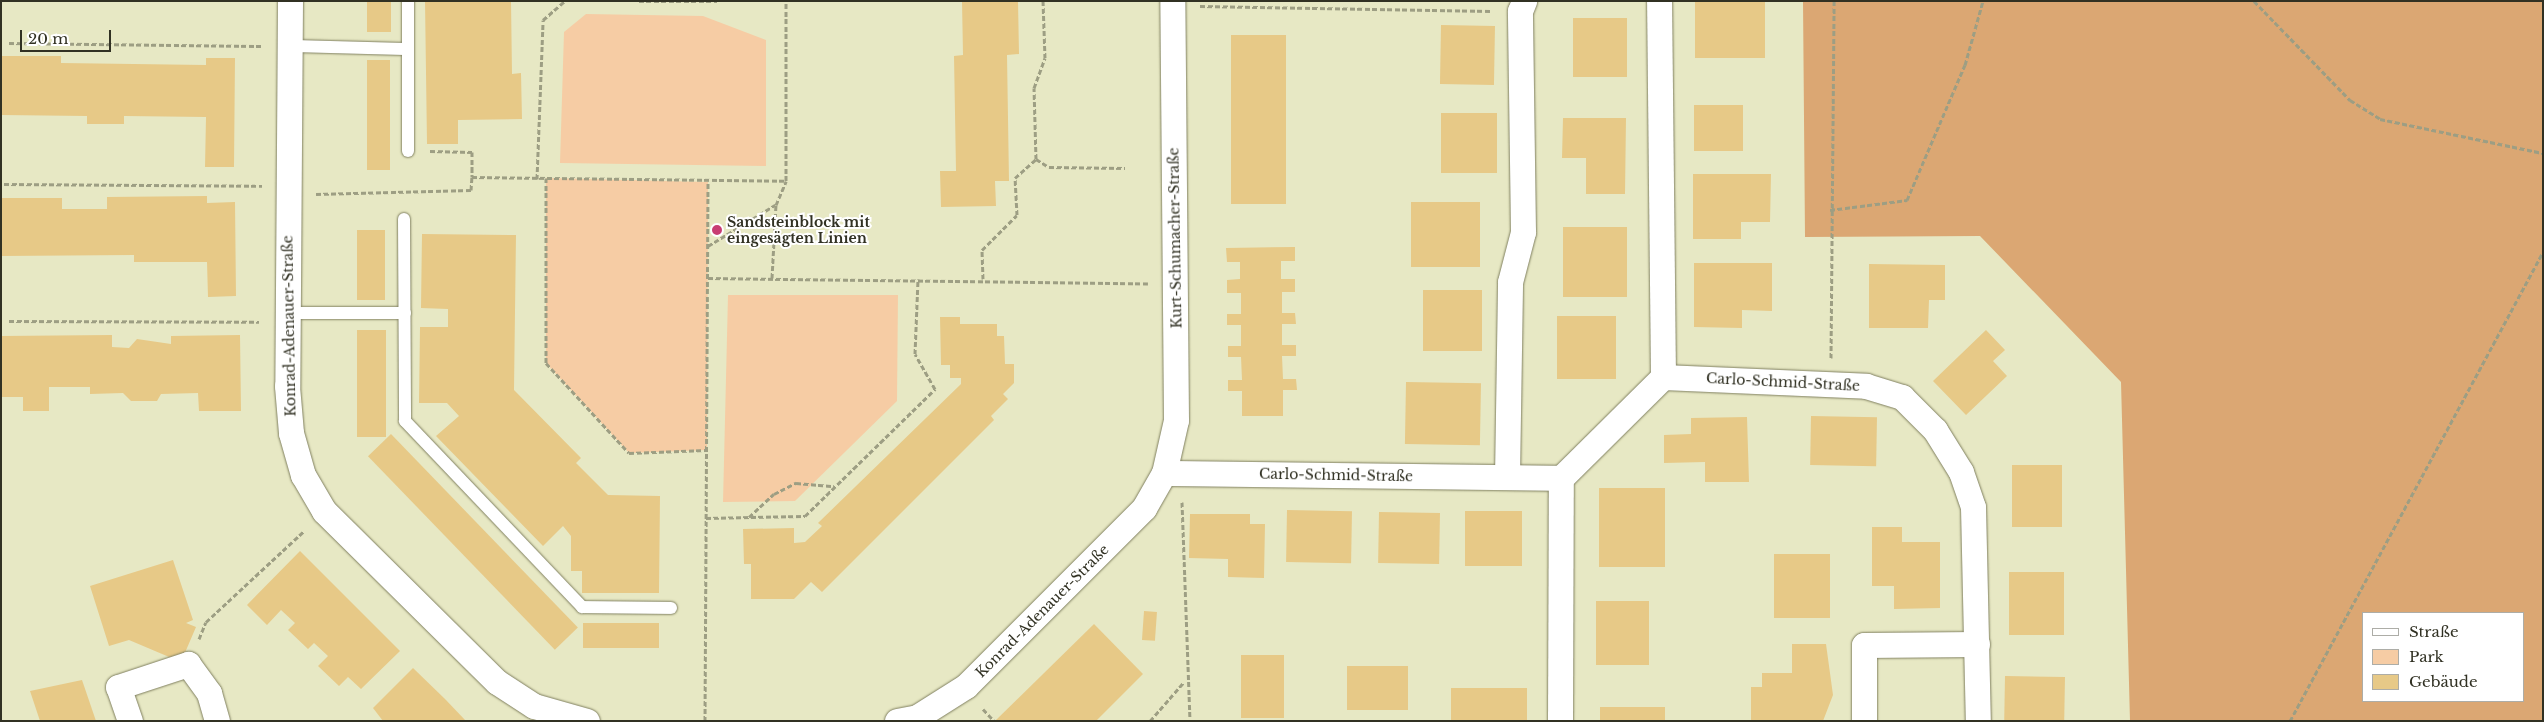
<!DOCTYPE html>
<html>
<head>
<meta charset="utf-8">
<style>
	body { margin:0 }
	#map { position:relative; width:2544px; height:722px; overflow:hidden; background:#e7e8c4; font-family:"Libre Baskerville",serif }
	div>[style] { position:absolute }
	.green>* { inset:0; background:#f6cca4 }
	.forest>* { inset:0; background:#dba773 }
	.building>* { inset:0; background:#e7c987; transform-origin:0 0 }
	.path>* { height:3px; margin-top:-1.5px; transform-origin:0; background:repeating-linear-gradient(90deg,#9d9e83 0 5px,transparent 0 7.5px) }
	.roads { filter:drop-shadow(0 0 1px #808060) drop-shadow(0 0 1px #808060) }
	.lane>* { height:12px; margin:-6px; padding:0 6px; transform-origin:6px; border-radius:6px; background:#fff }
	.street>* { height:25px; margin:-12.5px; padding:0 12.5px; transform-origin:12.5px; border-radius:12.5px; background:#fff }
	.dots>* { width:14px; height:14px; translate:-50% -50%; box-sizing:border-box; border:2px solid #fff; border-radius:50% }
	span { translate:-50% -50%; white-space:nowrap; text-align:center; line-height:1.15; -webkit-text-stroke:4px #fff; paint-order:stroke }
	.poi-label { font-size:14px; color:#313123; font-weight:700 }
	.left { translate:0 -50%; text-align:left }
	.street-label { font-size:14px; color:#313123 }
	.frame { position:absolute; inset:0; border:2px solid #313123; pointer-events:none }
	.legend { position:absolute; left:2362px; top:612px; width:162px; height:90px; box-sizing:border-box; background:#fff; border:1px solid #adada7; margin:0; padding:6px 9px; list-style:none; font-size:15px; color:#313123 }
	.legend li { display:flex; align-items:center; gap:10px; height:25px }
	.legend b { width:25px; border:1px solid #adada7 }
	.scale { position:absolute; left:20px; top:30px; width:91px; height:22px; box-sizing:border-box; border:2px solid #313123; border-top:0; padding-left:6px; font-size:15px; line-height:18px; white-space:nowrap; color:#313123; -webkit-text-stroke:4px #fff; paint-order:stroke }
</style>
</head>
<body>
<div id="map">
	<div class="green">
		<i style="clip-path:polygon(586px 14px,703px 16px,766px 40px,766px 166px,560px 163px,564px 32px)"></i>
		<i style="clip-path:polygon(546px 178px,708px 182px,707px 450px,629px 453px,546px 363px)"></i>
		<i style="clip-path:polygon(728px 295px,898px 295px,897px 401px,795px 501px,723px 502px)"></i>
	</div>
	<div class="forest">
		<i style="clip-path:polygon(evenodd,1803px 1px,2543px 1px,2543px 721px,2130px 721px,2121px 382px,1980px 236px,1805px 237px,1803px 1px,2363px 613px,2523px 613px,2523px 701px,2363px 701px,2363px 613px)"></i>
	</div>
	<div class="building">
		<i style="left:367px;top:1px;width:24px;height:31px"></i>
		<i style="clip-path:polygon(425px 1px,511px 1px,512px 74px,521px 73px,522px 119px,458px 120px,458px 144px,427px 144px)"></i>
		<i style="clip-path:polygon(962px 1px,1018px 1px,1019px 54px,1007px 55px,1009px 181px,995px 181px,996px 206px,941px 207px,940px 171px,956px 171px,954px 56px,963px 55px)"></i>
		<i style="left:1695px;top:1px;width:70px;height:57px"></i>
		<i style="left:1573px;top:18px;width:54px;height:59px"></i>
		<i style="left:1441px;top:25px;width:54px;height:59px;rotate:1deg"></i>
		<i style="left:1231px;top:35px;width:55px;height:169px"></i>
		<i style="clip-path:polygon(1px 56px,61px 56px,61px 63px,206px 65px,206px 58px,235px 58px,234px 167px,205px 167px,206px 117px,124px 116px,124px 124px,87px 124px,87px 116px,1px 115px)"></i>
		<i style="left:367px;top:60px;width:23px;height:110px"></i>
		<i style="left:1694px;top:105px;width:49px;height:46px"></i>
		<i style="left:1441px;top:113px;width:56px;height:60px"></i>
		<i style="clip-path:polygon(1563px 118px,1626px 118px,1625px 194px,1586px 194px,1586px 158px,1562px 158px)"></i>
		<i style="clip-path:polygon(1693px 174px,1771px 174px,1770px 222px,1741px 222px,1741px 239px,1693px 239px)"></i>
		<i style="clip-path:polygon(207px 196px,207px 203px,235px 202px,236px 296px,208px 297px,207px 262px,134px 262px,134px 255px,1px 256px,1px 198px,62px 198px,62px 209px,107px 209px,107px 197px)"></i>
		<i style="left:1411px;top:202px;width:69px;height:65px"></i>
		<i style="left:1563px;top:227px;width:64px;height:70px"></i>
		<i style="left:357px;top:230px;width:28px;height:70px"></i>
		<i style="clip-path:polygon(422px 234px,516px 235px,514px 390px,581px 458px,576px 463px,608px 495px,660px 496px,659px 593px,582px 593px,582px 571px,571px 571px,571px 536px,563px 526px,543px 546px,436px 436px,459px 416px,447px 403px,419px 403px,420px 327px,448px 327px,448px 309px,421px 308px)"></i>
		<i style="clip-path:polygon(1295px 247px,1295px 261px,1281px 261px,1281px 279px,1295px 279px,1295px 292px,1282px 292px,1282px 313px,1295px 313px,1296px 324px,1282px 324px,1282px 345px,1296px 345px,1296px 356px,1282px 356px,1283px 379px,1296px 379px,1297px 390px,1283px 390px,1283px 416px,1242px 416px,1242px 391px,1228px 391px,1228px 380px,1242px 380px,1241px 357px,1228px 357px,1228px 346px,1241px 346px,1241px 325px,1227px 325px,1227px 314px,1241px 314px,1241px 293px,1227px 293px,1227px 280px,1240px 279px,1240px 262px,1227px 262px,1226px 248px)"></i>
		<i style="clip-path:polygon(1694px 263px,1772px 263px,1772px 311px,1742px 310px,1742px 328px,1694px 327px)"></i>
		<i style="clip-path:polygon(1869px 264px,1945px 265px,1945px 300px,1929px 300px,1928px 328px,1869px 328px)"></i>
		<i style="left:1423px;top:290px;width:59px;height:61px"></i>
		<i style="left:1557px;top:316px;width:59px;height:63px"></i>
		<i style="clip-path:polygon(940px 317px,960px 317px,960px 324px,997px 324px,997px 336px,1004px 336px,1005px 364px,1014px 364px,1014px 383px,1003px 394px,1008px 399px,991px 416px,994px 420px,822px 592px,811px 582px,794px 599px,751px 599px,751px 564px,744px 564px,743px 529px,794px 528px,794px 543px,805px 542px,822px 526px,818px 523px,961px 384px,961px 378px,950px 378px,950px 365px,941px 365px)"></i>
		<i style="left:357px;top:330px;width:29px;height:107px"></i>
		<i style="clip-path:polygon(1986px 330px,2005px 350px,1993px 361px,2007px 376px,1966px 415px,1933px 381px)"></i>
		<i style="clip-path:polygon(112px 335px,112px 347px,129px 348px,137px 339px,171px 344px,171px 336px,240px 335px,241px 411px,199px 411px,198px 393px,161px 394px,157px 401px,131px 401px,123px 393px,90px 394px,90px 387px,49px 387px,49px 411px,23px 411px,23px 397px,1px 397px,1px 336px)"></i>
		<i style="left:1406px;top:382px;width:75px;height:62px;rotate:1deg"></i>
		<i style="left:1811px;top:416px;width:66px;height:49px;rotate:1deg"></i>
		<i style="clip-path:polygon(1747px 417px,1749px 482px,1705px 482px,1705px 462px,1664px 463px,1664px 435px,1691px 434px,1691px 418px)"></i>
		<i style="left:391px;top:434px;width:269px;height:32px;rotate:46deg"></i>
		<i style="left:2012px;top:465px;width:50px;height:62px"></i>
		<i style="left:1599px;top:488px;width:66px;height:79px"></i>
		<i style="left:1287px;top:510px;width:65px;height:52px;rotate:1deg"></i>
		<i style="left:1465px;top:511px;width:57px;height:55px"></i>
		<i style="left:1379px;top:512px;width:61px;height:51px;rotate:1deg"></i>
		<i style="clip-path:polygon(1190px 514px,1250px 514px,1250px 524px,1265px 524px,1264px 578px,1228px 577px,1228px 559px,1189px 558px)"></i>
		<i style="clip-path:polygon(1872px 527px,1902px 527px,1902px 542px,1940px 542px,1940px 608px,1894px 609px,1894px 586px,1872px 586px)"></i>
		<i style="clip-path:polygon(300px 551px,400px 651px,361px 689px,348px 677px,339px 686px,318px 666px,328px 656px,314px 643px,308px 649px,288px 630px,295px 623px,281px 610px,267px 625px,247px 605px)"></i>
		<i style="left:1774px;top:554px;width:56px;height:64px"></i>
		<i style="clip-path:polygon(173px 560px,193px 620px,186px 623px,196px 627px,181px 662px,129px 640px,109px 646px,90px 586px)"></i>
		<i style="left:2009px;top:572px;width:55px;height:63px"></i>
		<i style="left:1596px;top:601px;width:53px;height:64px"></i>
		<i style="left:1144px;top:611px;width:13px;height:29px;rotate:4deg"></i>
		<i style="left:659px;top:623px;width:25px;height:76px;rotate:90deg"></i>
		<i style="clip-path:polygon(1094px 624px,1143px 674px,1096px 721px,995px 721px)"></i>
		<i style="clip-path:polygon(1792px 644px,1826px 644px,1833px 695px,1823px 721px,1751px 721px,1751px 687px,1762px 687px,1762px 673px,1792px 673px)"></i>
		<i style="left:1241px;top:655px;width:43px;height:63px"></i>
		<i style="left:1347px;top:666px;width:61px;height:44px"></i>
		<i style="clip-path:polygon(413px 668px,445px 699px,466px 721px,383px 721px,373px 708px)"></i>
		<i style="left:2005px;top:676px;width:60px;height:45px;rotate:1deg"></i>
		<i style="clip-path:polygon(82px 680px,96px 721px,40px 721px,30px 691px)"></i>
		<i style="left:1451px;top:688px;width:76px;height:33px"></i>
		<i style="left:1600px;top:707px;width:65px;height:14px"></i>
	</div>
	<div class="path">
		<i style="left:639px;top:1px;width:78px"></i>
		<i style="left:2254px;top:1px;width:138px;rotate:45.9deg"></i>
		<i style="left:2350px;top:100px;width:36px;rotate:32deg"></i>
		<i style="left:2380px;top:119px;width:167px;rotate:11.8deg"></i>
		<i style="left:1200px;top:6px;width:291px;rotate:1deg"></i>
		<i style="left:9px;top:43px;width:253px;rotate:0.7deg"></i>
		<i style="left:430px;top:151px;width:42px;rotate:1.4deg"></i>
		<i style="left:472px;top:152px;width:25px;rotate:90deg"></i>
		<i style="left:1036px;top:159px;width:15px;rotate:32deg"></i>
		<i style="left:1049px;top:167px;width:76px;rotate:0.8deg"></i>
		<i style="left:546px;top:178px;width:185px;rotate:90deg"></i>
		<i style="left:546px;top:363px;width:122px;rotate:47.3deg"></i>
		<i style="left:629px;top:453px;width:77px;rotate:-2.2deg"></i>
		<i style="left:537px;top:179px;width:159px;rotate:-87.8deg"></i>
		<i style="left:543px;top:20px;width:29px;rotate:-41deg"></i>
		<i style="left:4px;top:184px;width:258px;rotate:0.4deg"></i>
		<i style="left:316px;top:194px;width:155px;rotate:-1.5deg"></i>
		<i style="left:471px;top:190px;width:13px;rotate:-86deg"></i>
		<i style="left:472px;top:177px;width:314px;rotate:0.7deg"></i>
		<i style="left:1830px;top:210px;width:78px;rotate:-7.4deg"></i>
		<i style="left:1907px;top:200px;width:147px;rotate:-66.8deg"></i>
		<i style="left:1965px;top:65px;width:66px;rotate:-74.3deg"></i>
		<i style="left:708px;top:246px;width:79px;rotate:-31.5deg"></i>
		<i style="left:708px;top:278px;width:440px;rotate:0.7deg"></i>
		<i style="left:772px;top:278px;width:73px;rotate:-86.9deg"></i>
		<i style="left:776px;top:205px;width:26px;rotate:-67deg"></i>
		<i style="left:786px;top:181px;width:180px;rotate:-90deg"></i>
		<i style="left:983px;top:279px;width:29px;rotate:-92deg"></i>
		<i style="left:982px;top:250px;width:49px;rotate:-45deg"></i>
		<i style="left:1017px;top:215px;width:37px;rotate:-93deg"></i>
		<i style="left:1015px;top:178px;width:28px;rotate:-42deg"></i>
		<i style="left:1036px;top:159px;width:71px;rotate:-91.6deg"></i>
		<i style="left:1034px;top:88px;width:32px;rotate:-70deg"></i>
		<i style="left:1045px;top:58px;width:57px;rotate:-92deg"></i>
		<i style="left:9px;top:321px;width:250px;rotate:0.2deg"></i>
		<i style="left:1831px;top:358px;width:357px;rotate:-89.5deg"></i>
		<i style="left:1182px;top:502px;width:219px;rotate:87.9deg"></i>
		<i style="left:749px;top:517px;width:34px;rotate:-43deg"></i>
		<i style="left:774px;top:494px;width:25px;rotate:-27deg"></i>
		<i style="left:796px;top:483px;width:38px;rotate:5deg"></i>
		<i style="left:706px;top:518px;width:99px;rotate:-1.2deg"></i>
		<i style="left:805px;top:516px;width:182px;rotate:-44.3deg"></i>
		<i style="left:935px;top:389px;width:40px;rotate:-119.7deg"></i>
		<i style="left:915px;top:354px;width:75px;rotate:-87.7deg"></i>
		<i style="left:199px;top:639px;width:18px;rotate:-68deg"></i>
		<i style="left:206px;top:622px;width:134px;rotate:-42.9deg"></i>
		<i style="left:983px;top:709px;width:16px;rotate:47deg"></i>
		<i style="left:705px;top:721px;width:539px;rotate:-89.68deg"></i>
		<i style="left:1150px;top:721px;width:52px;rotate:-48.9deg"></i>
		<i style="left:2290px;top:721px;width:533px;rotate:-61.66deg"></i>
	</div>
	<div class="roads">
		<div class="lane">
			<i style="left:408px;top:1px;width:150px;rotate:90deg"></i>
			<i style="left:290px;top:46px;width:118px;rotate:1.5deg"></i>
			<i style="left:404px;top:219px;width:202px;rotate:89.7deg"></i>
			<i style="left:405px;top:421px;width:257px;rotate:46.4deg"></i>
			<i style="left:582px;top:607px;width:89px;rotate:0.6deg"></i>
			<i style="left:287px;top:313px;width:118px"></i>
		</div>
		<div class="street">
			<i style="left:290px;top:1px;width:385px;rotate:90.4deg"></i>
			<i style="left:287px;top:386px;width:47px;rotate:85.1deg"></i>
			<i style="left:291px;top:433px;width:44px;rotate:74.1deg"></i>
			<i style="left:303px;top:475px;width:42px;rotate:59.7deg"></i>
			<i style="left:324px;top:511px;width:243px;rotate:44.7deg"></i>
			<i style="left:497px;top:682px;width:44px;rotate:33deg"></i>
			<i style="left:534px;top:706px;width:55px;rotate:15.8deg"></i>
			<i style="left:1663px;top:377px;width:203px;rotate:2.5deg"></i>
			<i style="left:1866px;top:386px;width:38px;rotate:17deg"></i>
			<i style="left:1902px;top:397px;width:47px;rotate:45deg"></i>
			<i style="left:1935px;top:430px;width:49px;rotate:58.2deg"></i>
			<i style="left:1961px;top:472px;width:37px;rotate:71deg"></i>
			<i style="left:1973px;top:507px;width:214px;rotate:88.7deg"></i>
			<i style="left:1164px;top:473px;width:397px;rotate:0.7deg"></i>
			<i style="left:1507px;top:477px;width:195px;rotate:-89.1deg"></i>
			<i style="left:1510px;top:282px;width:52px;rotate:-75.4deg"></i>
			<i style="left:1523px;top:232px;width:221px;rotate:-90.8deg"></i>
			<i style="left:1520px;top:11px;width:11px;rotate:-68deg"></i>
			<i style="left:130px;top:721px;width:36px;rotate:-109deg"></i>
			<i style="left:118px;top:687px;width:74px;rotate:-18.2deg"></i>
			<i style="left:188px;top:664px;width:36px;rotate:54deg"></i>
			<i style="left:209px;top:693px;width:29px;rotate:74deg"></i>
			<i style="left:897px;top:721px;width:20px;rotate:-11deg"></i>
			<i style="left:917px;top:717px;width:58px;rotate:-32.3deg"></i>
			<i style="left:966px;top:686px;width:252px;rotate:-45deg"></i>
			<i style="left:1144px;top:508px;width:40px;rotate:-60.3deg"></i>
			<i style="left:1164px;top:473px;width:54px;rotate:-77.2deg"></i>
			<i style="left:1176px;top:420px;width:419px;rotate:-90.5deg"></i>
			<i style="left:1560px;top:721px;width:243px;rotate:-89.8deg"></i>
			<i style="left:1561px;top:478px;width:144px;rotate:-44.7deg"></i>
			<i style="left:1663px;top:377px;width:376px;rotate:-90.6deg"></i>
			<i style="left:1864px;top:721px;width:76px;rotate:-90deg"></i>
			<i style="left:1864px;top:645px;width:113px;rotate:-0.5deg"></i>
		</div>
	</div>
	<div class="dots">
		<i style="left:717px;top:230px;background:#c83d73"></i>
	</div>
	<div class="poi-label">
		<span class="left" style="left:727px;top:230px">Sandsteinblock mit<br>eingesägten Linien</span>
	</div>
	<div class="street-label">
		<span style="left:1175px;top:238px;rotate:-91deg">Kurt-Schumacher-Straße</span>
		<span style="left:289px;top:326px;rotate:-91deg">Konrad-Adenauer-Straße</span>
		<span style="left:1783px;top:382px;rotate:3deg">Carlo-Schmid-Straße</span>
		<span style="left:1336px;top:475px;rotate:1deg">Carlo-Schmid-Straße</span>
		<span style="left:1042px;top:611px;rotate:-45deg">Konrad-Adenauer-Straße</span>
	</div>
	<div class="frame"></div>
	<ul class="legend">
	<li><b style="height:6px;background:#fff"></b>Straße</li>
	<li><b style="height:14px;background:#f6cca4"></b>Park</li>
	<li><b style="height:14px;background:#e7c987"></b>Gebäude</li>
	</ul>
	<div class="scale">20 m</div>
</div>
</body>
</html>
